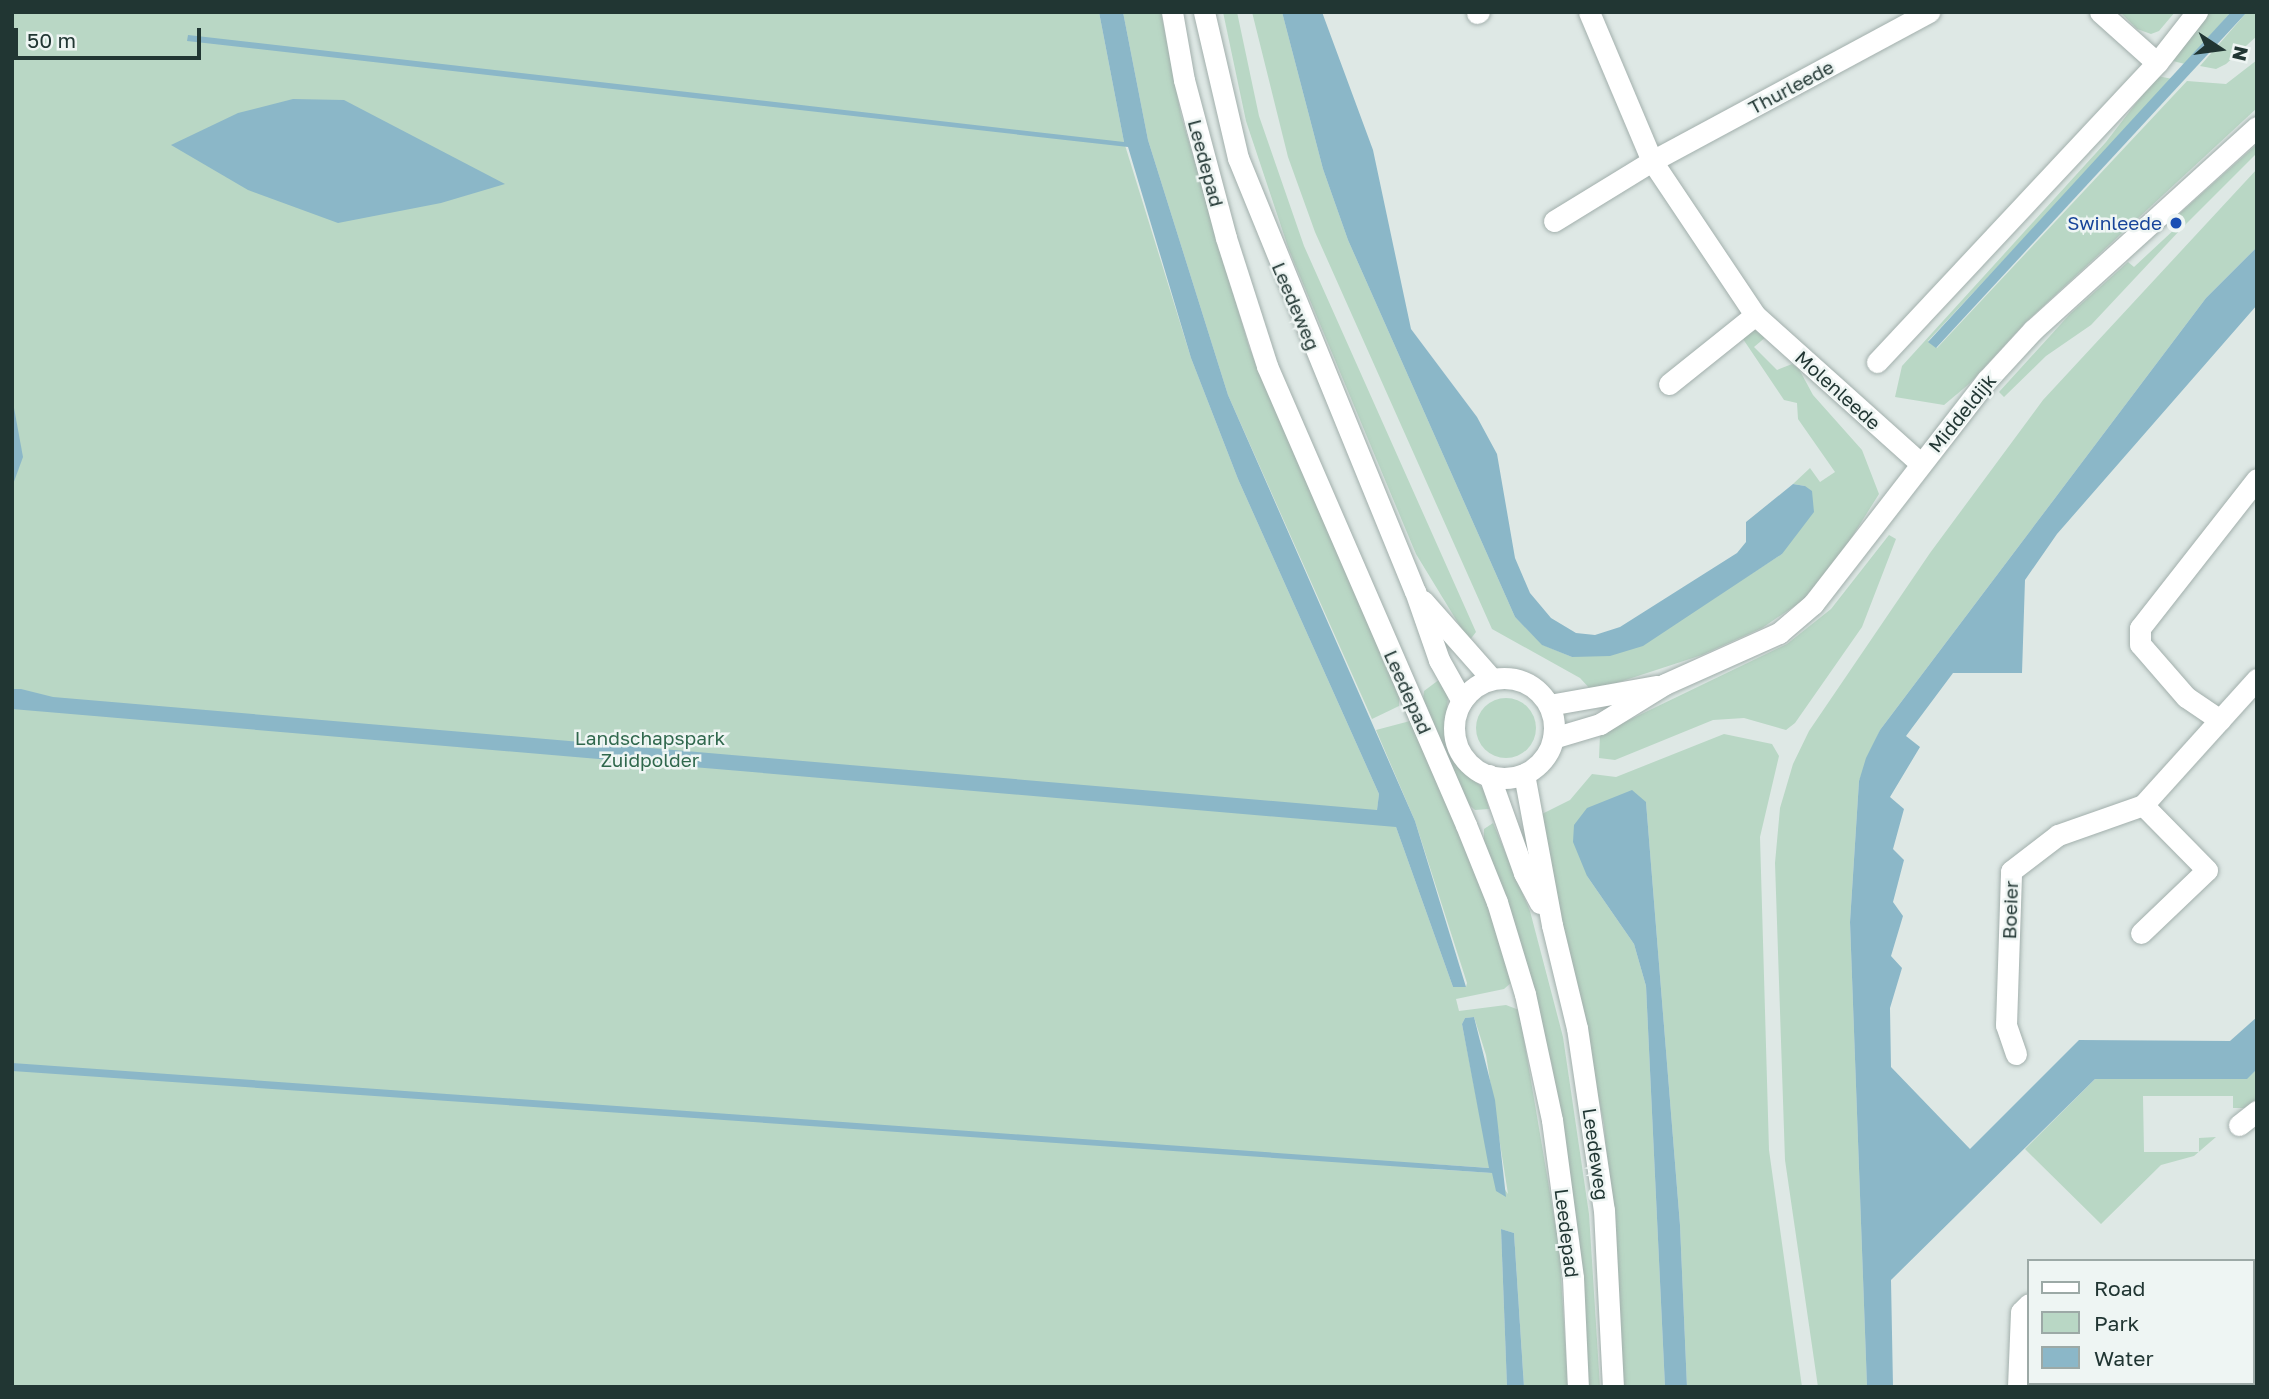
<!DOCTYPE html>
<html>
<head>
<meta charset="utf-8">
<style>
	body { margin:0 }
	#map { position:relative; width:2269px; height:1399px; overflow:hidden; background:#dee8e5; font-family:"Golos Text",sans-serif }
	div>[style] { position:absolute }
	.green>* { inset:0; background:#b9d7c5 }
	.round { border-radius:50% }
	.water>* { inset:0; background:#8bb7c8 }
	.roads { filter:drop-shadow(0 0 2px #a2afac) drop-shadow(0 0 2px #a2afac) }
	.street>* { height:21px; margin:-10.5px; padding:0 10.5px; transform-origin:10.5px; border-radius:10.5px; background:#fff }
	.secondary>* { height:21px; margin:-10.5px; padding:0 10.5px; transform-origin:10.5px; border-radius:10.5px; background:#fff }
	.secondary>.ring { margin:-10.5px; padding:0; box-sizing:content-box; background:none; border:21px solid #fff; border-radius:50% }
	.dots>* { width:19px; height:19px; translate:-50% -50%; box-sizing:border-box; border:4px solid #eef5f3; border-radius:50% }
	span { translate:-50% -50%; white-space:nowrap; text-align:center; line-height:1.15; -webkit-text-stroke:5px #eef5f3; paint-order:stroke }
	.street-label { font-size:19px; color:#213633 }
	.transit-label { font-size:19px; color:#164399 }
	.right { translate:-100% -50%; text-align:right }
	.park-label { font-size:19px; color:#30684d }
	.frame { position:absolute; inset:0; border:14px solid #213633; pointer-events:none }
	.legend { position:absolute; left:2027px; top:1259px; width:228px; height:126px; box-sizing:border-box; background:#eef5f3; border:2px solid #9ca9a6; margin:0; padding:9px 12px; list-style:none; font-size:21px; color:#213633 }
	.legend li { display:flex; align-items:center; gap:14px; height:35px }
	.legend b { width:35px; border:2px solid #9ca9a6 }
	.north { position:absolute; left:2185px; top:14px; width:70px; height:70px; -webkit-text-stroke:5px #eef5f3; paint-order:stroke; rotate:103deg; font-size:19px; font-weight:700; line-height:28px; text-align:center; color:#213633 }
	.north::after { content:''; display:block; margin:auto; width:24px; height:32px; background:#213633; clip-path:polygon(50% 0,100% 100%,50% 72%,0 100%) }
	.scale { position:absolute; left:14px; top:28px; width:187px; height:32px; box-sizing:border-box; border:4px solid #213633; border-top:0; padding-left:9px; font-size:21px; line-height:24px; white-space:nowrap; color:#213633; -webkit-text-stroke:5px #eef5f3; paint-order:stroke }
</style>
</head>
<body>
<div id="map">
	<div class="green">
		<i style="clip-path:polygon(evenodd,12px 12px,1099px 12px,1124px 142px,1191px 358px,1238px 479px,1379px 794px,1377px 811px,1396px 827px,1453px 987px,1466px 987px,1467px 983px,1415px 821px,1376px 730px,1410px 721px,1481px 883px,1512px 982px,1504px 989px,1456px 999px,1459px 1011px,1506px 1005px,1519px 1010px,1559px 1246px,1568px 1387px,1524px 1387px,1514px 1233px,1501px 1229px,1507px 1387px,12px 1387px,12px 12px,1474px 1017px,1486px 1055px,1508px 1194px,1493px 1173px,1432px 1169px,1431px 1164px,1490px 1168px,1462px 1024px,1465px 1018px,1474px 1017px)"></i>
		<i style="clip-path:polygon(1123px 12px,1161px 12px,1181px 115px,1249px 347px,1399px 694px,1399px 706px,1372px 719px,1228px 395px,1148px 140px)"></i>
		<i style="clip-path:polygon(1223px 12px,1237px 12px,1259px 116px,1304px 246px,1476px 632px,1469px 641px,1416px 554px,1289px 250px,1246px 121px)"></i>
		<i style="clip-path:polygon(1252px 12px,1282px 12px,1323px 169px,1348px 240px,1515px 617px,1543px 645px,1572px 657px,1721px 593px,1782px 554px,1805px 486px,1793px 484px,1810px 468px,1820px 482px,1835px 472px,1798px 419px,1797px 403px,1784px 400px,1743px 339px,1744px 333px,1758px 329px,1767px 336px,1754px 347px,1777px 370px,1792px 364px,1799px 369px,1813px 395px,1862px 450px,1879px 494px,1838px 559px,1802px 601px,1762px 628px,1702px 655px,1592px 691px,1580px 678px,1492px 629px,1315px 232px,1288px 157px)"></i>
		<i style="clip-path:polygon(2120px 12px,2175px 12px,2159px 31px,2151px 34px,2137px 29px)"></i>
		<i style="clip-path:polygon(2209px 12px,2231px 12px,2185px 64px,2173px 61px)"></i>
		<i style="clip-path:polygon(2247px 12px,2257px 12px,2257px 36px,2226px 64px,2216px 69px,2200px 66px)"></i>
		<i style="clip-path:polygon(2257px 60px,2257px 108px,2026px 322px,1969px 384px,1944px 405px,1895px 397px,1902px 366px,2106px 142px,2157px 76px,2173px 79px,1928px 341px,1937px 348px,2187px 81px,2226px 84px)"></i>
		<i style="clip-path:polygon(2257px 144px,2257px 153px,2185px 225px,2177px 216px)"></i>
		<i style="clip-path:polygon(2257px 169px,2257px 247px,2206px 298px,1880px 730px,1859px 781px,1850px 922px,1867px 1387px,1818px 1387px,1785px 1160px,1775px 863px,1780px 808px,1793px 764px,1809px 731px,1930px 553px,2043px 400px)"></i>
		<i style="clip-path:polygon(2177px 227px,2181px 229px,2091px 325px,2046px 356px,2004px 397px,1999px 392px,2070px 314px,2128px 262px,2134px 267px)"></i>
		<i style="clip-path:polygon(1889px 535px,1896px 539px,1862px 627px,1795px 723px,1786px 730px,1744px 718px,1713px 720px,1615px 760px,1599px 758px,1600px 734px,1787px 644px,1831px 609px)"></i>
		<i style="clip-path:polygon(1440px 679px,1448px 697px,1445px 734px,1451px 754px,1484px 790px,1489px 809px,1475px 810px,1468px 804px,1423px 700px,1424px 691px)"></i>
		<i class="round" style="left:1476px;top:698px;width:60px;height:60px"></i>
		<i style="clip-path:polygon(1724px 734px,1772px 744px,1779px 756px,1760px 837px,1769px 1150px,1802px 1387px,1687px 1387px,1680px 1225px,1646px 802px,1587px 876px,1634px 944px,1646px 986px,1665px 1387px,1622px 1387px,1604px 1124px,1538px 816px,1570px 800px,1592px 774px,1616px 777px)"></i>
		<i style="clip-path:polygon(1493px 823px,1530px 911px,1563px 1037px,1589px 1214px,1600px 1387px,1587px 1387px,1563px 1133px,1552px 1065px,1514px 922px,1484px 842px,1484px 829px)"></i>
		<i style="clip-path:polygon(2257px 1069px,2257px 1099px,2247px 1108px,2233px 1108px,2233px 1096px,2143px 1096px,2144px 1152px,2199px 1152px,2199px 1138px,2216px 1137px,2194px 1156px,2161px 1165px,2101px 1224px,2025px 1149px,2095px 1079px,2246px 1079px)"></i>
	</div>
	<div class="water">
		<i style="clip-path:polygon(1099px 12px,1123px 12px,1148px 140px,1228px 395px,1415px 821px,1466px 987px,1453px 987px,1396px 827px,12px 709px,12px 689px,21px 689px,53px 697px,1377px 810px,1379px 794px,1238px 479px,1191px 358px,1128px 147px,187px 41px,188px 35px,1124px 142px)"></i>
		<i style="clip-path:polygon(1282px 12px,1322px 12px,1373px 150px,1411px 329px,1477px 417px,1497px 454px,1515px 558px,1530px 593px,1551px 618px,1576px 633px,1595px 635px,1620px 627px,1737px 553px,1746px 542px,1746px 522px,1793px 484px,1805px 486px,1812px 491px,1814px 512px,1782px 554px,1643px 646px,1610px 656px,1572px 657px,1542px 645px,1515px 617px,1348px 240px,1323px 169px)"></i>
		<i style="clip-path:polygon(2231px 12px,2247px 12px,1936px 348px,1928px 342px)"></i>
		<i style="clip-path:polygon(293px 99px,344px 100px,505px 184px,441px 203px,338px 223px,248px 190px,171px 145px,238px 113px)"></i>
		<i style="clip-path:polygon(2257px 247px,2257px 305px,2057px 534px,2025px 580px,2022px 673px,1953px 673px,1906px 736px,1920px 747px,1890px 797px,1904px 809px,1893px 849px,1904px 860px,1893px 902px,1903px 916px,1891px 956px,1902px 968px,1890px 1008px,1891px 1067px,1970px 1149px,2079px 1040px,2230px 1041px,2257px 1017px,2257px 1069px,2247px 1079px,2095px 1079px,1891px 1280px,1893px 1387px,1867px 1387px,1850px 922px,1859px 781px,1866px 758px,1880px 730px,2206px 298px)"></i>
		<i style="clip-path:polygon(12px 397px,23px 457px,12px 487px)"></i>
		<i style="clip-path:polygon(1632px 790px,1646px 802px,1680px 1225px,1687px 1387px,1665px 1387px,1646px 986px,1634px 944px,1587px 876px,1573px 842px,1574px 825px,1587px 808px)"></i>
		<i style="clip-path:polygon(1474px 1017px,1495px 1100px,1506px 1197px,1496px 1191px,1492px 1173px,12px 1071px,12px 1063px,1489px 1168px,1462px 1024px,1465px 1018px)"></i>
		<i style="clip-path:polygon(1501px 1229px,1514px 1233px,1524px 1387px,1507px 1387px)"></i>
	</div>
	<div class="roads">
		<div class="street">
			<i style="left:1172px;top:12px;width:69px;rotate:80deg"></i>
			<i style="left:1184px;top:80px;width:163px;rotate:75.1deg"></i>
			<i style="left:1226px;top:238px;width:134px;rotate:72.2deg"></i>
			<i style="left:1267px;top:366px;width:500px;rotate:66.56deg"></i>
			<i style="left:1466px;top:825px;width:83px;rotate:68.1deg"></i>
			<i style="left:1497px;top:902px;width:96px;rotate:73.1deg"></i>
			<i style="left:1525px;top:994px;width:129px;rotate:77.9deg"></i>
			<i style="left:1552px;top:1120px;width:159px;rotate:82.4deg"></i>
			<i style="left:1573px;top:1278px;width:109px;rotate:87.4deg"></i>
			<i style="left:1589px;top:12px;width:162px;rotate:67.1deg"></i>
			<i style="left:1652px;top:161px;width:185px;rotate:56.2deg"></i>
			<i style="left:1755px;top:315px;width:223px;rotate:41.9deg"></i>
			<i style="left:2100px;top:12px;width:76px;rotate:41.8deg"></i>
			<i style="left:2157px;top:63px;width:65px;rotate:-51.9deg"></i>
			<i style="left:1477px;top:13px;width:2px;rotate:-27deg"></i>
			<i style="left:1554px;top:221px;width:115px;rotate:-31.5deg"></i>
			<i style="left:1652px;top:161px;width:315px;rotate:-28.3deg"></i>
			<i style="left:1877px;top:362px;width:410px;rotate:-46.9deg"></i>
			<i style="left:1669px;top:384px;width:110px;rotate:-38.7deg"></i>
			<i style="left:2220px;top:720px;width:41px;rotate:-145.9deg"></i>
			<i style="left:2186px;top:697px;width:70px;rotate:-131deg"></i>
			<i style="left:2140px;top:644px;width:16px;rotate:-90deg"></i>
			<i style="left:2140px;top:628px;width:189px;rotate:-51.9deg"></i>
			<i style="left:2141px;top:933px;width:91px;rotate:-43.7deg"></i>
			<i style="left:2207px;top:870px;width:91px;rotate:-134.6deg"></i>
			<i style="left:2016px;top:1054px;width:31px;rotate:-109deg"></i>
			<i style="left:2006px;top:1025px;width:154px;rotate:-88.1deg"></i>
			<i style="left:2011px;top:871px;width:59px;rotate:-37.5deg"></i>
			<i style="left:2058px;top:835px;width:90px;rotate:-19.4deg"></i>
			<i style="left:2143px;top:805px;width:170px;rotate:-47.9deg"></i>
			<i style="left:2239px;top:1125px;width:23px;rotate:-38deg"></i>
			<i style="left:2018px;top:1387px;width:75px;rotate:-87.7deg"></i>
			<i style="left:2021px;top:1312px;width:11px;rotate:-45deg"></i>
		</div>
		<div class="secondary">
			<i style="left:1204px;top:12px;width:150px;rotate:76.9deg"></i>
			<i style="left:1238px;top:158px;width:468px;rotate:67.8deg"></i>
			<i style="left:1415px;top:591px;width:73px;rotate:70.8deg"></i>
			<i style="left:1439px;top:660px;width:47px;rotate:60.7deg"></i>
			<i style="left:1423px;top:601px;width:104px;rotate:48.5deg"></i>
			<i class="ring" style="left:1454px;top:678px;width:79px;height:79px"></i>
			<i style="left:1549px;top:705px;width:110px;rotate:-10deg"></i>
			<i style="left:1553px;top:738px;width:49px;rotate:-16.6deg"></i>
			<i style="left:1600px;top:724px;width:76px;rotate:-31.6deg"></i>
			<i style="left:1665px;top:684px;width:125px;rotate:-24.1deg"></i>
			<i style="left:1779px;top:633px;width:45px;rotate:-40.5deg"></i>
			<i style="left:1813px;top:604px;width:284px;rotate:-52.2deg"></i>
			<i style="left:1987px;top:380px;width:68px;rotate:-47.4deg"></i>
			<i style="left:2033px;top:330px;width:302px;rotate:-42.2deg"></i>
			<i style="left:1524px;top:774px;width:154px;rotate:79.5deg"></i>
			<i style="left:1552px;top:925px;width:106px;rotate:76.4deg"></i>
			<i style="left:1577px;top:1028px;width:184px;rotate:81.6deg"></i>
			<i style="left:1604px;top:1210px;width:177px;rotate:87.1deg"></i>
			<i style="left:1489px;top:775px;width:104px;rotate:70.3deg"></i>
			<i style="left:1524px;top:873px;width:34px;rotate:62deg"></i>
		</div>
	</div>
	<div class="dots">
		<i style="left:2176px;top:223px;background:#1a4fb4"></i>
	</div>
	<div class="street-label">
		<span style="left:1791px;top:87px;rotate:-28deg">Thurleede</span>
		<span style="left:1206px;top:163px;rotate:75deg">Leedepad</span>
		<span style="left:1296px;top:306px;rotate:67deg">Leedeweg</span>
		<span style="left:1838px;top:390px;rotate:42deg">Molenleede</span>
		<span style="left:1962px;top:413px;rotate:-51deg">Middeldijk</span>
		<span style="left:1408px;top:692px;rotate:66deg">Leedepad</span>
		<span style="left:2010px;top:910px;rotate:-88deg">Boeier</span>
		<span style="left:1596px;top:1154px;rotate:82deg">Leedeweg</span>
		<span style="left:1567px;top:1233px;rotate:83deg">Leedepad</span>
	</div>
	<div class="transit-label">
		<span class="right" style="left:2162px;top:223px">Swinleede</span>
	</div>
	<div class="park-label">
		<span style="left:650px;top:749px">Landschapspark<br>Zuidpolder</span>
	</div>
	<div class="frame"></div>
	<ul class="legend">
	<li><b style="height:9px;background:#fff"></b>Road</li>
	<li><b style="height:19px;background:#b9d7c5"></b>Park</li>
	<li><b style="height:19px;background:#8bb7c8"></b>Water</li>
	</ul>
	<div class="north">N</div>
	<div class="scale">50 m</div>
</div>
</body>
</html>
